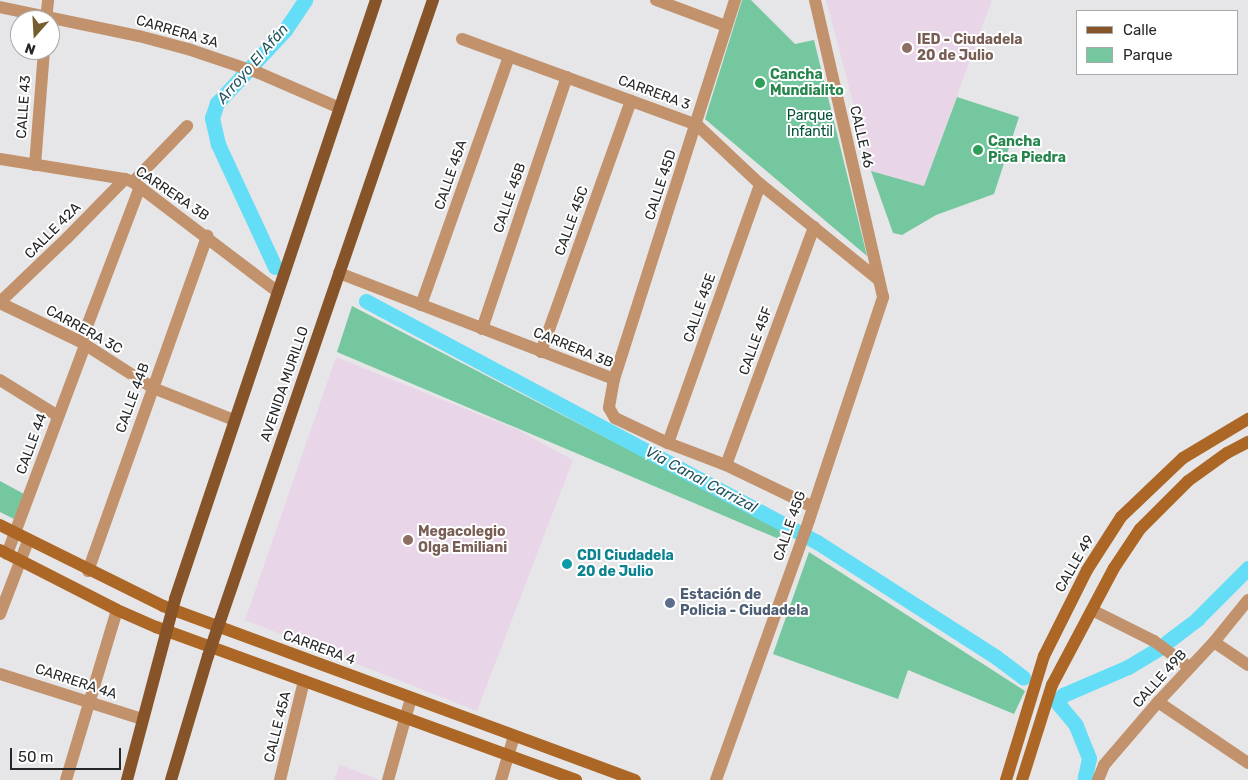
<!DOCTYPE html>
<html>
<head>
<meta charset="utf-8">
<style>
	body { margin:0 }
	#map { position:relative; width:1248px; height:780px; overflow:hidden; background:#e6e6e8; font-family:Rubik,sans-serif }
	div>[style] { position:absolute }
	.education>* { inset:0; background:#e8d6e8 }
	.green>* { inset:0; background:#74c79e }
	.canal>* { height:15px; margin:-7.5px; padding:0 7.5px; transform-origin:7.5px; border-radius:7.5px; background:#64ddf7 }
	.street>* { height:12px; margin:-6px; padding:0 6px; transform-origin:6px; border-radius:6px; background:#c2926c }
	.secondary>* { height:12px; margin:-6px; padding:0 6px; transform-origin:6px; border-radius:6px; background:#ac6726 }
	.primary>* { height:12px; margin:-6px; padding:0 6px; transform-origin:6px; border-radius:6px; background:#865428 }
	.dots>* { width:14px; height:14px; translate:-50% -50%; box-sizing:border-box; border:2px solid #fff; border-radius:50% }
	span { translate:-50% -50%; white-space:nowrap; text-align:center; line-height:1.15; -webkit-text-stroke:4px #fff; paint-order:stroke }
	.street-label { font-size:14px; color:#262727 }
	.education-label { font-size:14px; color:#785e54; font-weight:700 }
	.left { translate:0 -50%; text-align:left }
	.leisure-label { font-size:14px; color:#27864d; font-weight:700 }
	.park-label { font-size:14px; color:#005034 }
	.culture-label { font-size:14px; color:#0d838f; font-weight:700 }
	.service-label { font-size:14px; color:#4e5e75; font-weight:700 }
	.water-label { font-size:15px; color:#225661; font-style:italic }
	.legend { position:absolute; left:1076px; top:10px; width:162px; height:65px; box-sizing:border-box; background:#fff; border:1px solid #a8a9a9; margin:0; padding:6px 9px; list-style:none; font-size:15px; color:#262727 }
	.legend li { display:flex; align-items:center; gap:10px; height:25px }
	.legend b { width:25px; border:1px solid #a8a9a9 }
	.north { position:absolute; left:10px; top:10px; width:50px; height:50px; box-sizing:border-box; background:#fff; border:1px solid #a8a9a9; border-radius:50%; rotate:199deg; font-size:14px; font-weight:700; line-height:20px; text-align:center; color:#262727 }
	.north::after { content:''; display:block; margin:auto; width:18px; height:22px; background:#765d2e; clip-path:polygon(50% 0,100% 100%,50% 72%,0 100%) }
	.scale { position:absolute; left:10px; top:748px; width:111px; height:22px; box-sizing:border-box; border:2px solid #262727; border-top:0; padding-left:6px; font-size:15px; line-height:18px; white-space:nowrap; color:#262727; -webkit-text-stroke:4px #fff; paint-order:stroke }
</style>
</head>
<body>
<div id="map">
	<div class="education">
		<i style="clip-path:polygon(826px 0,992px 0,924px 186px,871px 171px)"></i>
		<i style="clip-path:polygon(336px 357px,518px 430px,573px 460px,477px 711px,245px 620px)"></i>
		<i style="clip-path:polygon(340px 765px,377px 779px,377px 780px,334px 780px)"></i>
	</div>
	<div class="green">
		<i style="clip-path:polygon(742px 0,751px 0,795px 44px,814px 40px,867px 256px,705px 119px)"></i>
		<i style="clip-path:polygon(957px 97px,1019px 117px,994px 194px,936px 215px,902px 235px,893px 233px,871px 171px,924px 186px)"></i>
		<i style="clip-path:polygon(352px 306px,782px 529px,779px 539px,337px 352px)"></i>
		<i style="clip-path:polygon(0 481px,24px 494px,14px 519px,0 512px)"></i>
		<i style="clip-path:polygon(809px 552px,1025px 691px,1014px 714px,908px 670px,898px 699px,773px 654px)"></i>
	</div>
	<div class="canal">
		<i style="left:275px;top:267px;width:136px;rotate:-114.9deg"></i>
		<i style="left:218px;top:144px;width:27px;rotate:-103deg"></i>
		<i style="left:212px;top:118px;width:16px;rotate:-72deg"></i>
		<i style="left:217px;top:103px;width:100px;rotate:-47deg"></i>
		<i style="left:285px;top:30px;width:36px;rotate:-56deg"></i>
		<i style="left:366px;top:301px;width:511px;rotate:28.12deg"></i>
		<i style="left:817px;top:542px;width:213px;rotate:32.7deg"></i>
		<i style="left:996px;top:657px;width:34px;rotate:37deg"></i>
		<i style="left:1167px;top:642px;width:38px;rotate:-37deg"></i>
		<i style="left:1197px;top:619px;width:72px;rotate:-45deg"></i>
		<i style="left:1087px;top:780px;width:4px;rotate:-124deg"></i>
		<i style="left:1085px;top:777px;width:19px;rotate:-78deg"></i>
		<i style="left:1089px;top:758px;width:35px;rotate:-112deg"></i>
		<i style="left:1076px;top:725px;width:30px;rotate:-130deg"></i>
		<i style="left:1057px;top:702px;width:9px;rotate:-49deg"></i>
		<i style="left:1063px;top:695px;width:71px;rotate:-23.3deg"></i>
		<i style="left:1128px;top:667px;width:35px;rotate:-31deg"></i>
	</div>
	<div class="street">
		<i style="left:656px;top:0;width:75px;rotate:20.4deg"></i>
		<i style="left:735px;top:0;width:398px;rotate:107.7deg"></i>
		<i style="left:614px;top:379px;width:29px;rotate:100deg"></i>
		<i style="left:609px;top:408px;width:12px;rotate:59deg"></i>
		<i style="left:615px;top:418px;width:59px;rotate:25.3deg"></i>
		<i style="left:668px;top:443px;width:62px;rotate:20.8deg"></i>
		<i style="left:726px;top:465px;width:97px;rotate:25.8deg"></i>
		<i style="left:0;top:7px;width:142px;rotate:11.8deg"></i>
		<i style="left:139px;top:36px;width:51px;rotate:14.9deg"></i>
		<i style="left:188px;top:49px;width:75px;rotate:18.7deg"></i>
		<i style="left:259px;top:73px;width:88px;rotate:23.4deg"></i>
		<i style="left:46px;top:20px;width:20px;rotate:-84deg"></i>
		<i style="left:462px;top:39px;width:250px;rotate:20.1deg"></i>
		<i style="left:697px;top:125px;width:86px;rotate:43.1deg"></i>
		<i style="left:760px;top:184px;width:153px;rotate:38.9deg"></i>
		<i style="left:0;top:159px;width:127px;rotate:9.1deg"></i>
		<i style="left:125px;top:179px;width:9px;rotate:21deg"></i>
		<i style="left:133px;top:182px;width:182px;rotate:37.2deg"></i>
		<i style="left:35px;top:165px;width:115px;rotate:-85.5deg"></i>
		<i style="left:133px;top:182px;width:78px;rotate:-46deg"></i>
		<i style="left:339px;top:273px;width:295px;rotate:21.1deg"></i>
		<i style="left:0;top:302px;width:93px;rotate:-43.7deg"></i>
		<i style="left:67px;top:238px;width:83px;rotate:-45.5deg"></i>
		<i style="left:0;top:303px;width:90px;rotate:25.7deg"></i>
		<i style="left:81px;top:342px;width:85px;rotate:32.6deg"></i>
		<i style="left:153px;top:388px;width:87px;rotate:21.6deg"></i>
		<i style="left:421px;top:305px;width:264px;rotate:-70.5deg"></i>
		<i style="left:482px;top:329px;width:266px;rotate:-71.4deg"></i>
		<i style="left:81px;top:342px;width:166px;rotate:-69.2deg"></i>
		<i style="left:541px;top:352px;width:267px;rotate:-70.3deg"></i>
		<i style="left:0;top:380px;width:68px;rotate:31.8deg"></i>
		<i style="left:668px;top:443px;width:275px;rotate:-70.4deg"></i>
		<i style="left:726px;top:465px;width:254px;rotate:-69.7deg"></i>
		<i style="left:7px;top:554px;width:223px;rotate:-69.5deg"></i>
		<i style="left:88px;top:571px;width:356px;rotate:-70.4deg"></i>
		<i style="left:1092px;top:610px;width:69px;rotate:26.6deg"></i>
		<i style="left:1154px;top:641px;width:44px;rotate:36.6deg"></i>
		<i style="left:0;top:614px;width:78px;rotate:-69deg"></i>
		<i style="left:1214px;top:642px;width:41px;rotate:34.1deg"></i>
		<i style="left:0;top:674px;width:149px;rotate:17.6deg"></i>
		<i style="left:1158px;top:702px;width:109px;rotate:34.1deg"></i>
		<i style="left:66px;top:780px;width:177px;rotate:-73.3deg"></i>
		<i style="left:280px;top:780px;width:102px;rotate:-76.4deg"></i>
		<i style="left:388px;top:780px;width:85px;rotate:-74.3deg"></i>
		<i style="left:501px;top:780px;width:46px;rotate:-73.5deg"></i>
		<i style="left:716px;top:780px;width:276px;rotate:-70.3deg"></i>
		<i style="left:809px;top:520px;width:235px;rotate:-71.6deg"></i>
		<i style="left:883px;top:297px;width:305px;rotate:-102.9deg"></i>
		<i style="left:1098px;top:780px;width:16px;rotate:-68deg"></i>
		<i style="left:1104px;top:765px;width:83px;rotate:-49.4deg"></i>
		<i style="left:1158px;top:702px;width:82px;rotate:-47deg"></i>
		<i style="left:1214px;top:642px;width:54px;rotate:-51deg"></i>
	</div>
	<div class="secondary">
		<i style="left:0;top:525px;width:182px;rotate:26.4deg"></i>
		<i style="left:163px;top:606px;width:503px;rotate:20.24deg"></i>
		<i style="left:0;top:550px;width:131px;rotate:27.1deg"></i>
		<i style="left:117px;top:610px;width:43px;rotate:23.6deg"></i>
		<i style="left:156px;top:627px;width:447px;rotate:20deg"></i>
		<i style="left:1006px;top:780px;width:130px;rotate:-73deg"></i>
		<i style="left:1044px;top:656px;width:96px;rotate:-63.4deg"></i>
		<i style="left:1087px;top:570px;width:63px;rotate:-57.3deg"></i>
		<i style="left:1121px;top:517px;width:86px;rotate:-43.6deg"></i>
		<i style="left:1183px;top:458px;width:76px;rotate:-31deg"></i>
		<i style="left:1022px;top:780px;width:100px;rotate:-72.5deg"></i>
		<i style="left:1052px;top:685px;width:132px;rotate:-62.1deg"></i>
		<i style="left:1114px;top:568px;width:47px;rotate:-56.3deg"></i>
		<i style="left:1140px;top:529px;width:68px;rotate:-45deg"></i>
		<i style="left:1188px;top:481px;width:48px;rotate:-35.7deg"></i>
		<i style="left:1227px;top:453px;width:24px;rotate:-28deg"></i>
	</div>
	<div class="primary">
		<i style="left:127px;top:780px;width:187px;rotate:-75.1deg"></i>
		<i style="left:175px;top:599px;width:632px;rotate:-71.45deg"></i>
		<i style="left:171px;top:780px;width:129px;rotate:-73.4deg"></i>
		<i style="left:208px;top:656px;width:694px;rotate:-71.07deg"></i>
	</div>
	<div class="dots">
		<i style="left:907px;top:48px;background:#8d6e63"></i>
		<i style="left:760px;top:83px;background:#2e9e5b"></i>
		<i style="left:978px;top:150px;background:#2e9e5b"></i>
		<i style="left:408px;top:540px;background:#8d6e63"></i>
		<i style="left:567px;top:564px;background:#0f9aa8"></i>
		<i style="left:670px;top:603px;background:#5c6f8a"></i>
	</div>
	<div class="street-label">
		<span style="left:177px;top:32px;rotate:16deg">CARRERA 3A</span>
		<span style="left:654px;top:93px;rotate:20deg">CARRERA 3</span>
		<span style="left:24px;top:107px;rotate:-86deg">CALLE 43</span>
		<span style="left:861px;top:137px;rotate:77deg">CALLE 46</span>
		<span style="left:451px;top:175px;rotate:-71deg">CALLE 45A</span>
		<span style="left:661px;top:185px;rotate:-72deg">CALLE 45D</span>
		<span style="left:172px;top:194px;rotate:34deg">CARRERA 3B</span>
		<span style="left:510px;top:198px;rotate:-71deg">CALLE 45B</span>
		<span style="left:572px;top:221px;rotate:-70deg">CALLE 45C</span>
		<span style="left:53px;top:231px;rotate:-45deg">CALLE 42A</span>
		<span style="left:700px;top:308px;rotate:-71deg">CALLE 45E</span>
		<span style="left:84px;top:330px;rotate:29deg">CARRERA 3C</span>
		<span style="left:756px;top:341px;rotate:-70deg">CALLE 45F</span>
		<span style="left:573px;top:348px;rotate:22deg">CARRERA 3B</span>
		<span style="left:285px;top:384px;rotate:-71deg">AVENIDA MURILLO</span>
		<span style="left:133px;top:398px;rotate:-70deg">CALLE 44B</span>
		<span style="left:32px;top:444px;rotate:-70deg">CALLE 44</span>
		<span style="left:790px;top:526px;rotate:-71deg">CALLE 45G</span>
		<span style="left:1075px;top:564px;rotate:-60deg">CALLE 49</span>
		<span style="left:319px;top:648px;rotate:20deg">CARRERA 4</span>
		<span style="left:1160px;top:679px;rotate:-48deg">CALLE 49B</span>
		<span style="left:76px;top:682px;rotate:18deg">CARRERA 4A</span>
		<span style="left:278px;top:727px;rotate:-76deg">CALLE 45A</span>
	</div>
	<div class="education-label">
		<span class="left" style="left:917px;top:48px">IED - Ciudadela<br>20 de Julio</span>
		<span class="left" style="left:418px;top:540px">Megacolegio<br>Olga Emiliani</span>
	</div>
	<div class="leisure-label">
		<span class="left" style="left:770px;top:83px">Cancha<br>Mundialito</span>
		<span class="left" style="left:988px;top:150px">Cancha<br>Pica Piedra</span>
	</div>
	<div class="park-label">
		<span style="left:810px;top:124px">Parque<br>Infantil</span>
	</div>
	<div class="culture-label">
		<span class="left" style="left:577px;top:564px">CDI Ciudadela<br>20 de Julio</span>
	</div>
	<div class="service-label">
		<span class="left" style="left:680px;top:603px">Estación de<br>Policia - Ciudadela</span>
	</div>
	<div class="water-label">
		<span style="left:253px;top:64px;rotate:-49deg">Arroyo El Afán</span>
		<span style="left:701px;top:480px;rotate:28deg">Via Canal Carrizal</span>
	</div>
	<ul class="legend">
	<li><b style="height:6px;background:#865428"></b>Calle</li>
	<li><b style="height:14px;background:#74c79e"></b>Parque</li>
	</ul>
	<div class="north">N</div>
	<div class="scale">50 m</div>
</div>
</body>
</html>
